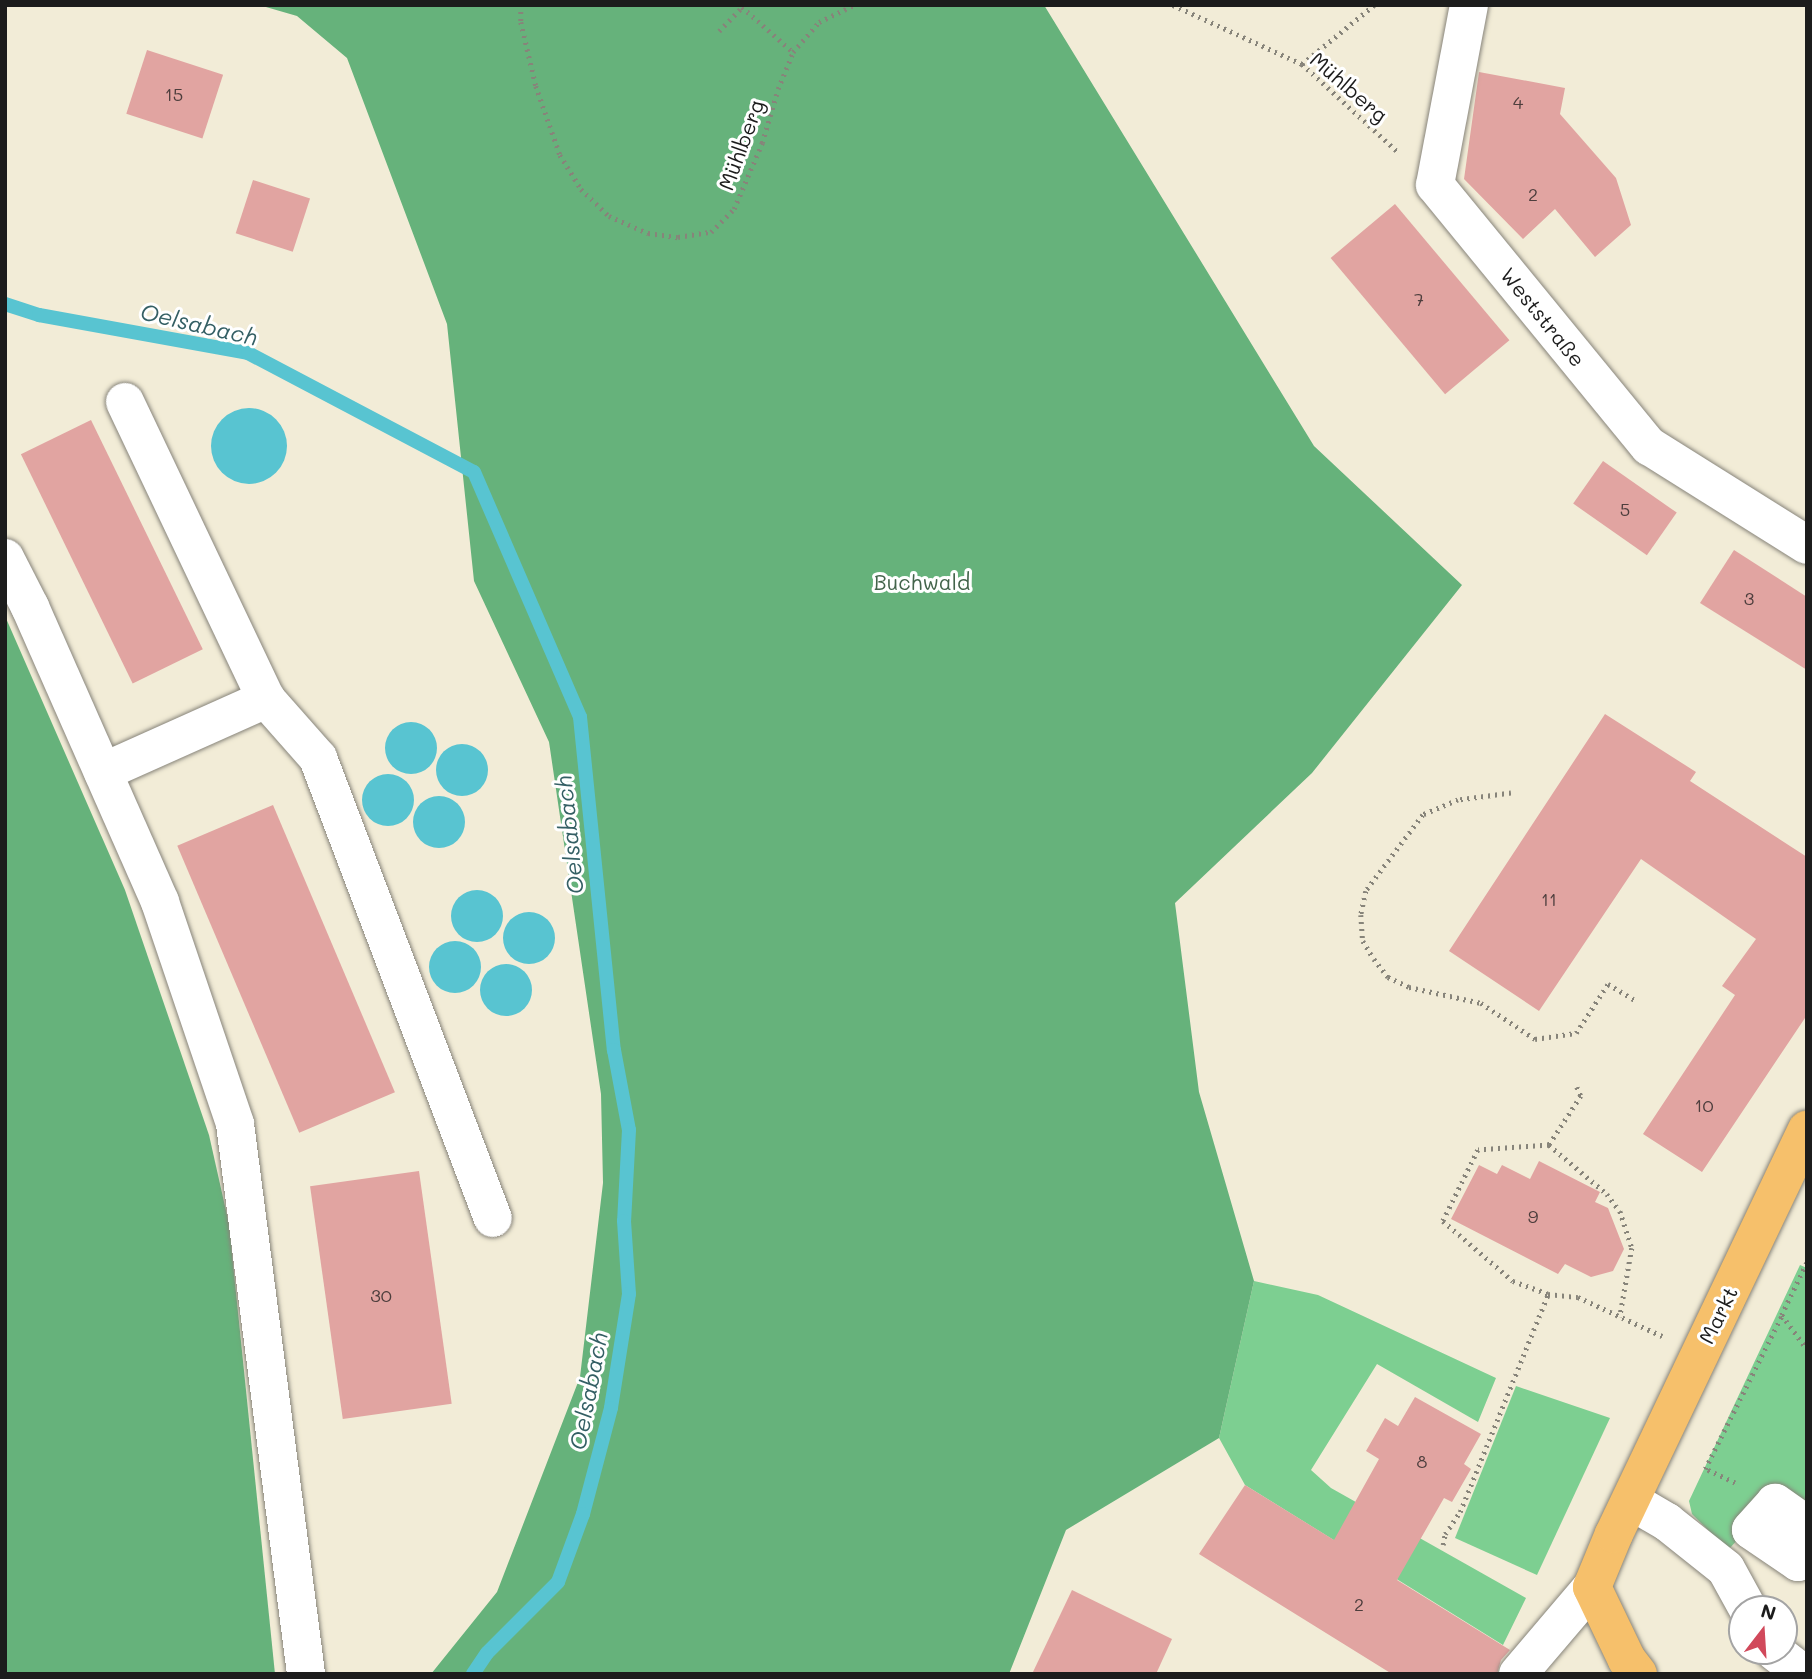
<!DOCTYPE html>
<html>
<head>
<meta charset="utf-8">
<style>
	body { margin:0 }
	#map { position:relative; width:1812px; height:1679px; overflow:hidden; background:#f2ecd7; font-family:Mali,sans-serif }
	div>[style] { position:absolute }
	.green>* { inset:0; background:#7dcf91 }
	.forest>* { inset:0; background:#66b27b }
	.water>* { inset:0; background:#58c4d1 }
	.round { border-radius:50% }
	.stream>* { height:14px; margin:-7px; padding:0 7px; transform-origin:7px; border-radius:7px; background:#58c4d1 }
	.building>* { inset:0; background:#e1a4a1; transform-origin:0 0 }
	.path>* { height:4.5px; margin-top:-2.25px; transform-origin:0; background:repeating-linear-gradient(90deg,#87847a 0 2px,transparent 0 7px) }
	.roads { filter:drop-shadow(0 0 2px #87847a) drop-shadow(0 0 2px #87847a) }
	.minor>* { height:38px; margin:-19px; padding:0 19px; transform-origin:19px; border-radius:19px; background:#fff }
	.major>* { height:38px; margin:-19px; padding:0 19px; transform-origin:19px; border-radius:19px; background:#f6c06b }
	span { translate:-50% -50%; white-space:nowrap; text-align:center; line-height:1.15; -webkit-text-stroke:6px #fff; paint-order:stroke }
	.number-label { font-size:18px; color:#4d3e3d }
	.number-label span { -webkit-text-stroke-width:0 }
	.street-label { font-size:21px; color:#1c1c1c }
	.park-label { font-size:21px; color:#43644b }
	.water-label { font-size:23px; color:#345f64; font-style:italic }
	.frame { position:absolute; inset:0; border:7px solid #1c1c1c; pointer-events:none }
	.north { position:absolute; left:1728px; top:1595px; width:70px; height:70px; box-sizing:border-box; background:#fff; border:2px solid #a4a4a4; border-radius:50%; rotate:17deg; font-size:19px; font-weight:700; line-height:28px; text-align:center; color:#1c1c1c }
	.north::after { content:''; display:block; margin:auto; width:24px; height:32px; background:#d1495b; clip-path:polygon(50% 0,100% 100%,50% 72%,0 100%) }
</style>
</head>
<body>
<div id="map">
	<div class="green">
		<i style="clip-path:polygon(1800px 1265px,1807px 1268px,1807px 1506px,1782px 1492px,1728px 1550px,1692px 1514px,1689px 1501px)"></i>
		<i style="clip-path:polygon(1254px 1281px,1318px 1295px,1496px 1378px,1478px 1422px,1377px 1364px,1311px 1470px,1331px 1488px,1526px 1598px,1503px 1645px,1245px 1485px,1219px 1438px)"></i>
		<i style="clip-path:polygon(1516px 1386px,1610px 1418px,1537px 1575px,1455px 1538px)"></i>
	</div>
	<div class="forest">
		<i style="clip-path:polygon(259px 5px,1044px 5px,1314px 446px,1462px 585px,1312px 773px,1175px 903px,1199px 1092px,1254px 1281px,1219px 1438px,1066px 1530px,1009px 1674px,431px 1674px,497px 1592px,580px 1377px,603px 1183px,601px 1094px,549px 742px,474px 581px,447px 324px,347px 58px,297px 16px)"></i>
		<i style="clip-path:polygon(5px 616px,125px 890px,209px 1135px,229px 1224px,275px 1674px,5px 1674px)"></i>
	</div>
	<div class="water">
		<i class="round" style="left:211px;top:408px;width:76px;height:76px"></i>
		<i class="round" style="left:385px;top:722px;width:52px;height:52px"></i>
		<i class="round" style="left:436px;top:744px;width:52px;height:52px"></i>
		<i class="round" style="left:362px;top:774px;width:52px;height:52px"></i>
		<i class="round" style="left:413px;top:796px;width:52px;height:52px"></i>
		<i class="round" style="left:451px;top:890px;width:52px;height:52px"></i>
		<i class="round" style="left:503px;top:912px;width:52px;height:52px"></i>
		<i class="round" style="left:429px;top:941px;width:52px;height:52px"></i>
		<i class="round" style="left:480px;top:964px;width:52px;height:52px"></i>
	</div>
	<div class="stream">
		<i style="left:5px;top:304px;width:36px;rotate:18deg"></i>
		<i style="left:39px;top:315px;width:212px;rotate:10.3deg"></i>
		<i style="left:248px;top:353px;width:255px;rotate:27.8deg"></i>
		<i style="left:474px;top:472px;width:267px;rotate:66.6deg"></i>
		<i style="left:580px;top:717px;width:335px;rotate:84.2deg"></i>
		<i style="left:614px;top:1050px;width:81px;rotate:79.4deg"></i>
		<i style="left:629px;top:1130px;width:91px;rotate:93.1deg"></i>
		<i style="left:624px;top:1221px;width:73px;rotate:86.1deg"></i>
		<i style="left:629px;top:1294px;width:115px;rotate:99deg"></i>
		<i style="left:611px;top:1408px;width:110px;rotate:104.8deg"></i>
		<i style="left:583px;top:1514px;width:72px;rotate:110.2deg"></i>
		<i style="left:558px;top:1582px;width:100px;rotate:135deg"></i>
		<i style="left:487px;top:1653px;width:25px;rotate:124deg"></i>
	</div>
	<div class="building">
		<i style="left:147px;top:50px;width:80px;height:67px;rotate:18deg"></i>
		<i style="clip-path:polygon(1479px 72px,1565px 88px,1560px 114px,1616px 178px,1631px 225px,1595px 257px,1555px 209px,1523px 239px,1464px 179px)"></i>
		<i style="left:253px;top:180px;width:60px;height:56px;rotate:18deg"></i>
		<i style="left:1395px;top:204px;width:178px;height:84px;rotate:50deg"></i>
		<i style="left:91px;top:420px;width:255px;height:78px;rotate:64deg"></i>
		<i style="left:1603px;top:461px;width:90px;height:52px;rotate:35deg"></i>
		<i style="clip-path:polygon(1734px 550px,1807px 597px,1807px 670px,1700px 603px)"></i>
		<i style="clip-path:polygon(1605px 714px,1696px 772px,1690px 781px,1807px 857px,1807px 1015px,1702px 1172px,1643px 1134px,1735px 995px,1722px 986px,1756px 939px,1641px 859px,1539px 1011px,1449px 951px)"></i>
		<i style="left:273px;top:805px;width:312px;height:104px;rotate:67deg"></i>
		<i style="clip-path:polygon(1539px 1161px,1600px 1192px,1595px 1202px,1608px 1208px,1624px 1249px,1613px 1271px,1591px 1277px,1565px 1264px,1558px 1274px,1451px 1219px,1479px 1165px,1497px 1174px,1502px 1165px,1530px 1179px)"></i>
		<i style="left:419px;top:1171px;width:235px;height:110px;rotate:82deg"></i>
		<i style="clip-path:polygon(1415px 1397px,1481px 1434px,1464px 1464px,1471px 1469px,1452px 1502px,1444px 1498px,1397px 1580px,1510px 1650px,1501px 1660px,1497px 1674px,1392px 1674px,1199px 1554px,1245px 1485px,1334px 1540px,1379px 1459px,1366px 1451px,1385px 1418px,1398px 1426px)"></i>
		<i style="clip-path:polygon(1072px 1590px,1172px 1639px,1156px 1674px,1032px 1674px)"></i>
	</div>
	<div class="path">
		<i style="left:521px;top:5px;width:17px;rotate:90deg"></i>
		<i style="left:521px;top:22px;width:66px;rotate:76.8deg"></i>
		<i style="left:536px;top:86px;width:73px;rotate:70.8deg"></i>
		<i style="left:560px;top:155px;width:40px;rotate:58deg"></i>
		<i style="left:581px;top:189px;width:39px;rotate:44deg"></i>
		<i style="left:609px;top:216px;width:43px;rotate:23.6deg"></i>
		<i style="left:648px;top:233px;width:30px;rotate:8deg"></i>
		<i style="left:678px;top:237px;width:33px;rotate:-9deg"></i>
		<i style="left:711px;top:232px;width:33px;rotate:-45deg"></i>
		<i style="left:734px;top:209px;width:72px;rotate:-67deg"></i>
		<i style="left:762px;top:143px;width:56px;rotate:-73.5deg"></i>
		<i style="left:778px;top:89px;width:40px;rotate:-68deg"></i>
		<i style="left:793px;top:52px;width:40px;rotate:-49deg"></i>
		<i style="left:819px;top:22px;width:39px;rotate:-26deg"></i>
		<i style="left:1173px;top:5px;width:142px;rotate:24.6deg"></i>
		<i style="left:1302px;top:64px;width:130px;rotate:42.5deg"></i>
		<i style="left:742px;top:7px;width:68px;rotate:41.4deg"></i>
		<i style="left:719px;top:31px;width:35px;rotate:-46deg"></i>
		<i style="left:1302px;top:64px;width:93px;rotate:-39.3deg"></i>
		<i style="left:1511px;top:793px;width:53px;rotate:172.5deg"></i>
		<i style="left:1458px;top:800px;width:38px;rotate:157deg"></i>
		<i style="left:1423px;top:815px;width:95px;rotate:126.9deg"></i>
		<i style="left:1366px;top:891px;width:25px;rotate:102deg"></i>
		<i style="left:1361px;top:915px;width:26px;rotate:86deg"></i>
		<i style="left:1363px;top:941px;width:21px;rotate:59deg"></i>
		<i style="left:1374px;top:959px;width:23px;rotate:52deg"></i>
		<i style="left:1388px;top:977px;width:23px;rotate:25deg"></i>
		<i style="left:1409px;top:987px;width:74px;rotate:12.5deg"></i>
		<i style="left:1481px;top:1003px;width:65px;rotate:33.7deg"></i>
		<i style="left:1535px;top:1039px;width:41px;rotate:-8.3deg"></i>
		<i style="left:1576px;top:1033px;width:59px;rotate:-56.9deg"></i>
		<i style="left:1608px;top:984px;width:31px;rotate:31deg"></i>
		<i style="left:1577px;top:1087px;width:10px;rotate:66deg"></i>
		<i style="left:1581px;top:1096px;width:59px;rotate:123.1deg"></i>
		<i style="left:1549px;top:1145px;width:71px;rotate:176deg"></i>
		<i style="left:1478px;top:1150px;width:79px;rotate:116.2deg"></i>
		<i style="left:1443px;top:1221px;width:92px;rotate:40.6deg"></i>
		<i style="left:1513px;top:1281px;width:37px;rotate:20deg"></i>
		<i style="left:1548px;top:1294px;width:30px;rotate:6deg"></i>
		<i style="left:1578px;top:1297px;width:93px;rotate:24.9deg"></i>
		<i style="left:1549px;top:1145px;width:76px;rotate:40.2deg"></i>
		<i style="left:1607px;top:1194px;width:21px;rotate:53deg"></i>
		<i style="left:1620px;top:1211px;width:39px;rotate:72deg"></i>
		<i style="left:1632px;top:1248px;width:70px;rotate:99.9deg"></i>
		<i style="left:1807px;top:1263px;width:58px;rotate:115.7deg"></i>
		<i style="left:1782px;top:1315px;width:42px;rotate:53.7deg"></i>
		<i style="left:1735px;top:1483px;width:33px;rotate:-155deg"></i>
		<i style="left:1705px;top:1469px;width:172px;rotate:-63.4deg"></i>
		<i style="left:1443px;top:1545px;width:11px;rotate:-80deg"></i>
		<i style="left:1445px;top:1534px;width:27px;rotate:-56deg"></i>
		<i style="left:1460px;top:1512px;width:235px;rotate:-68deg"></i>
	</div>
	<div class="roads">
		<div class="minor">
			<i style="left:1469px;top:5px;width:183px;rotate:100.7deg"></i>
			<i style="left:1435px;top:185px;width:338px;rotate:50.7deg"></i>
			<i style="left:1649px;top:446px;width:186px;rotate:32.1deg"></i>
			<i style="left:125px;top:402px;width:329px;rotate:64.6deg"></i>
			<i style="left:266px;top:699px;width:79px;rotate:48.6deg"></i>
			<i style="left:318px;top:758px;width:492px;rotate:69.2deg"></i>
			<i style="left:5px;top:558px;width:55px;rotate:63deg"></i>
			<i style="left:30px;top:607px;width:322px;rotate:66.2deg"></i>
			<i style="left:160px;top:902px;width:234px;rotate:71.3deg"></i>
			<i style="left:235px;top:1124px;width:555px;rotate:82.64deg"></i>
			<i style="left:103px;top:772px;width:179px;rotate:-24.1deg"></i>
			<i style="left:1631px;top:1501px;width:42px;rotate:30.3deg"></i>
			<i style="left:1667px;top:1522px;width:75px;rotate:38.5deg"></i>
			<i style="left:1726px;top:1569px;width:46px;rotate:61.2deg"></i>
			<i style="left:1807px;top:1525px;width:39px;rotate:-145deg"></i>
			<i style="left:1775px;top:1503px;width:36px;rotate:132deg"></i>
			<i style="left:1751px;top:1530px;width:57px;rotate:34.2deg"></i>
			<i style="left:1798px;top:1562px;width:9px;rotate:-18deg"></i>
			<i style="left:1774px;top:1651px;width:37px;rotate:38deg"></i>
			<i style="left:1518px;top:1674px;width:114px;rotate:-49.6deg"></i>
		</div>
		<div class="major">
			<i style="left:1638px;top:1674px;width:18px;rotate:-128deg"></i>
			<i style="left:1627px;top:1660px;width:81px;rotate:-115.6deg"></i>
			<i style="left:1592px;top:1587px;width:57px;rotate:-67.5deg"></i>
			<i style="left:1614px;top:1534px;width:448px;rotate:-64.5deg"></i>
		</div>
	</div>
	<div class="number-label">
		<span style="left:174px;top:94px">15</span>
		<span style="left:1518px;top:102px">4</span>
		<span style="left:1533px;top:194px">2</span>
		<span style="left:1419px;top:299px">7</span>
		<span style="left:1625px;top:509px">5</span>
		<span style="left:1749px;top:598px">3</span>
		<span style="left:1549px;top:899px">11</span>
		<span style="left:1704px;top:1105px">10</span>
		<span style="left:1533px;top:1216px">9</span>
		<span style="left:381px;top:1295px">30</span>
		<span style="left:1422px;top:1461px">8</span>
		<span style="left:1359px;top:1604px">2</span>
	</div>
	<div class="street-label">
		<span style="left:1349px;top:87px;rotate:41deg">Mühlberg</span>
		<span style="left:741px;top:145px;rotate:-70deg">Mühlberg</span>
		<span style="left:1543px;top:317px;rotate:51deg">Weststraße</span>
		<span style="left:1718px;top:1315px;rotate:-64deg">Markt</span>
	</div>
	<div class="park-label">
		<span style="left:922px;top:582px">Buchwald</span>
	</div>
	<div class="water-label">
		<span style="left:199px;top:324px;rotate:13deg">Oelsabach</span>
		<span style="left:569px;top:835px;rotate:-96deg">Oelsabach</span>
		<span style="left:588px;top:1391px;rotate:-79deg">Oelsabach</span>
	</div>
	<div class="frame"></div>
	<div class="north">N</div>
</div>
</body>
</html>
